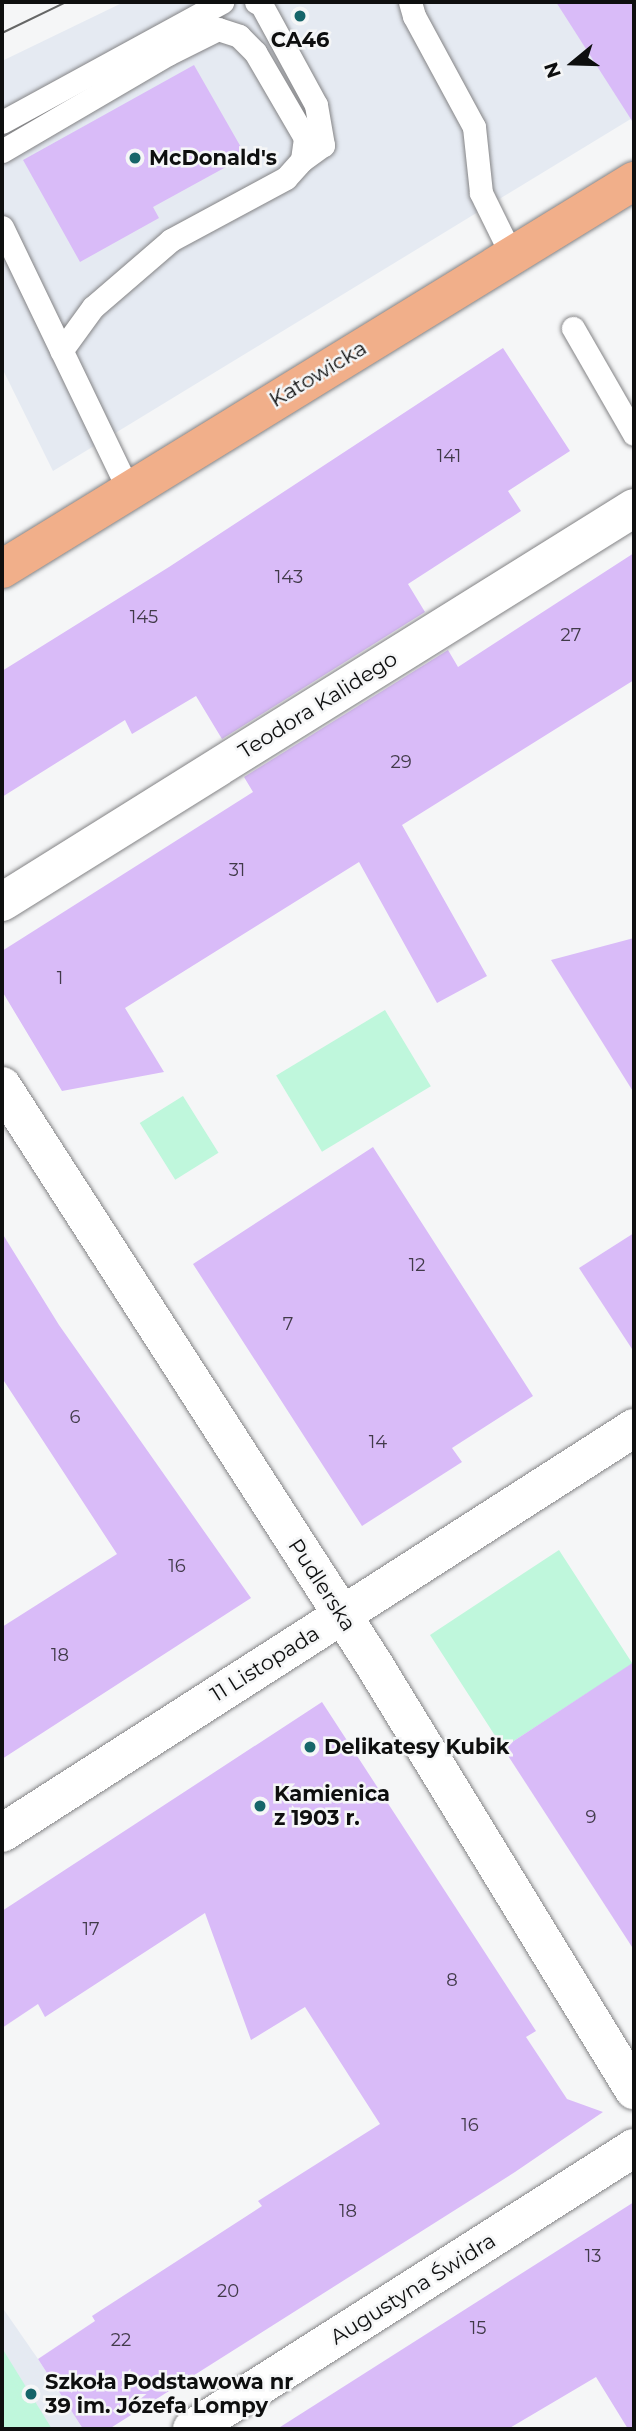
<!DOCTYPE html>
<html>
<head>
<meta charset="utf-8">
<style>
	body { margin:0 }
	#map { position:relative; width:636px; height:2431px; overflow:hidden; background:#f5f6f7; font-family:Montserrat,sans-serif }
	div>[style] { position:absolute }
	.built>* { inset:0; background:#e5eaf2 }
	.green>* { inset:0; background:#bff7dc; transform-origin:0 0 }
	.building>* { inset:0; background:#d9bbf8 }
	.roads { filter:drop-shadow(0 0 2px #848486) drop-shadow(0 0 2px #848486) }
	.service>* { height:23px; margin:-11.5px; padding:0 11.5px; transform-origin:11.5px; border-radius:11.5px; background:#fff }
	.minor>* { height:38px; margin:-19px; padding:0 19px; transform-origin:19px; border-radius:19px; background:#fff }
	.primary>* { height:38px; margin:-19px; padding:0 19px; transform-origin:19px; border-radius:19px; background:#f1af8a }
	.tram>* { height:2px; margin:-1px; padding:0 1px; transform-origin:1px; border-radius:1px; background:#656666 }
	.dots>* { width:19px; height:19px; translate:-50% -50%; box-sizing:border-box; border:4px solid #f5f6f7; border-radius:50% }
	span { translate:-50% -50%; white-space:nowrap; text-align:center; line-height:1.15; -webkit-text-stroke:5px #f5f6f7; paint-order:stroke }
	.number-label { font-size:18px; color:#413a49 }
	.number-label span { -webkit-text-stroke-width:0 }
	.poi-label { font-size:21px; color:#0e0f0f; font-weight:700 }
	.left { translate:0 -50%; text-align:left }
	.street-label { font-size:21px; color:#0e0f0f }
	.frame { position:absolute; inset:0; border:4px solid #0e0f0f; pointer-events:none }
	.north { position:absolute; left:538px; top:28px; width:70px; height:70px; -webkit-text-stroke:5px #f5f6f7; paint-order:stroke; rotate:251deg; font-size:19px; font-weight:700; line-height:28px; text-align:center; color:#0e0f0f }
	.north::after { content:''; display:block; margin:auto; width:24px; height:32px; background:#0e0f0f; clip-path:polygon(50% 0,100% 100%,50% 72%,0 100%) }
</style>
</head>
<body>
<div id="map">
	<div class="built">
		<i style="clip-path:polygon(124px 2px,634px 2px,634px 117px,53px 471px,2px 368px,2px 61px)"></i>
		<i style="clip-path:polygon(2px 2307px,38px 2359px,83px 2429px,2px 2429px)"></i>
	</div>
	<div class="green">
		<i style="left:385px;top:1010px;width:89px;height:127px;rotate:59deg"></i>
		<i style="left:183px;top:1096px;width:67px;height:51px;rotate:58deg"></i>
		<i style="clip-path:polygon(559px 1550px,634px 1666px,634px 1761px,589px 1692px,503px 1748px,430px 1635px)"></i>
		<i style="clip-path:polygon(2px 2348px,52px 2429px,2px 2429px)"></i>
	</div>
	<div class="building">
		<i style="clip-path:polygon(556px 2px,634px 2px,634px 124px)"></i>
		<i style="clip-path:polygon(194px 65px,246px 156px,153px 207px,159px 218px,80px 262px,23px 160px)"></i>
		<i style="clip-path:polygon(503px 348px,570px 451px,508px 491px,521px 511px,408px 584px,425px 612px,222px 739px,196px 696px,132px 734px,125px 720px,2px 797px,2px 671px,169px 567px)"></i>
		<i style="clip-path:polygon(634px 553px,634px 680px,402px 825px,487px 976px,437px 1003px,359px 862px,125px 1008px,164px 1072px,62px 1091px,2px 991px,2px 951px,253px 792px,244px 777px,448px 650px,458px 667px)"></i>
		<i style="clip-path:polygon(634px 938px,634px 1093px,551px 960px)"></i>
		<i style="clip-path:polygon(373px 1147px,533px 1396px,452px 1448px,462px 1462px,362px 1526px,193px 1264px)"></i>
		<i style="clip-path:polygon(2px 1233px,59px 1325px,251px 1598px,2px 1759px,2px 1627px,117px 1554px,2px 1378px)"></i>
		<i style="clip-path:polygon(634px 1233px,634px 1352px,579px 1268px)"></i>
		<i style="clip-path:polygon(634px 1662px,634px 1950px,503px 1748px)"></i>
		<i style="clip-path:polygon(322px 1702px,536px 2031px,526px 2037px,567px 2099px,603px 2112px,515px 2172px,109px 2429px,83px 2429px,38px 2359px,95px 2321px,92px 2316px,262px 2206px,258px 2201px,380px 2124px,305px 2007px,251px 2040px,205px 1913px,45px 2017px,38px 2004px,2px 2028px,2px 1911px)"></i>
		<i style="clip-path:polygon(634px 2202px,634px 2429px,628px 2429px,596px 2377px,508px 2429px,277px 2429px)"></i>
	</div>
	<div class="roads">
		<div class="service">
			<i style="left:256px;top:2px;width:5px;rotate:22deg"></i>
			<i style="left:261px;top:4px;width:115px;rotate:61.4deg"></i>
			<i style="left:316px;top:105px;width:41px;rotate:80.1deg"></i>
			<i style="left:323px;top:145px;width:26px;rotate:144deg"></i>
			<i style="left:410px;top:2px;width:15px;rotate:74deg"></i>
			<i style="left:414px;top:16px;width:126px;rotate:61.6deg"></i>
			<i style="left:474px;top:127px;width:66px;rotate:83.9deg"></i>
			<i style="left:481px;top:193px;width:70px;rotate:63.8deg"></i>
			<i style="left:2px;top:122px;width:251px;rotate:-28.6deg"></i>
			<i style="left:2px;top:151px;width:192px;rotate:-30.3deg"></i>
			<i style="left:168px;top:54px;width:56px;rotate:-26.6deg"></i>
			<i style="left:218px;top:29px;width:22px;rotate:18deg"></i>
			<i style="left:239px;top:36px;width:23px;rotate:45deg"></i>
			<i style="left:255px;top:52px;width:99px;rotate:59.8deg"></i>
			<i style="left:305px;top:138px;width:22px;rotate:98deg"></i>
			<i style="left:302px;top:160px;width:24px;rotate:132deg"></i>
			<i style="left:286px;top:178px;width:131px;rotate:151.7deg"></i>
			<i style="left:171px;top:240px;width:103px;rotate:139.3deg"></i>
			<i style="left:93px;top:307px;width:54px;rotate:126deg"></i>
			<i style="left:2px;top:227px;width:291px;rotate:64.3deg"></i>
			<i style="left:573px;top:328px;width:122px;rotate:60.1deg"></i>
		</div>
		<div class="minor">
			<i style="left:2px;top:902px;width:745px;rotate:-31.94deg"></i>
			<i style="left:2px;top:1086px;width:690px;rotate:57.25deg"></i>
			<i style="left:375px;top:1666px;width:497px;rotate:58.6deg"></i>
			<i style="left:2px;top:1833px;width:751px;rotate:-32.65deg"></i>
			<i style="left:192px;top:2429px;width:524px;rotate:-32.45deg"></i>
		</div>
		<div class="primary">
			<i style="left:2px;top:569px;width:742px;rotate:-31.55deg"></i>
		</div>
	</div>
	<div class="tram">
		<i style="left:2px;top:33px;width:71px;rotate:-25.8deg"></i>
	</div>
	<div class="dots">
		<i style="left:300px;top:16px;background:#166569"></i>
		<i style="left:135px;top:158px;background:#166569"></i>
		<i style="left:310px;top:1747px;background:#166569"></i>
		<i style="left:260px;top:1806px;background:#166569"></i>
		<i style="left:31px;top:2394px;background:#166569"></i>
	</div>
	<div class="number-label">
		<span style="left:449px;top:456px">141</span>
		<span style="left:289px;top:577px">143</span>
		<span style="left:144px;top:617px">145</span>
		<span style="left:571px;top:635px">27</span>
		<span style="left:401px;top:762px">29</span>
		<span style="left:237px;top:870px">31</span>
		<span style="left:60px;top:978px">1</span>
		<span style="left:417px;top:1265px">12</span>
		<span style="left:288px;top:1324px">7</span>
		<span style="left:75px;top:1417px">6</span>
		<span style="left:378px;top:1442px">14</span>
		<span style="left:177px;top:1566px">16</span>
		<span style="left:60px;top:1655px">18</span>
		<span style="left:591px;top:1817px">9</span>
		<span style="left:91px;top:1929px">17</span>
		<span style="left:452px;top:1980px">8</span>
		<span style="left:470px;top:2125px">16</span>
		<span style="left:348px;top:2211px">18</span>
		<span style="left:593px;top:2256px">13</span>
		<span style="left:228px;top:2291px">20</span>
		<span style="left:478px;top:2328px">15</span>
		<span style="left:121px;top:2340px">22</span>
	</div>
	<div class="poi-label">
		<span style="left:300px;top:40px">CA46</span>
		<span class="left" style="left:149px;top:158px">McDonald's</span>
		<span class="left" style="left:324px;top:1747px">Delikatesy Kubik</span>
		<span class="left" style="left:274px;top:1806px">Kamienica<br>z 1903 r.</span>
		<span class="left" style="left:45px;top:2394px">Szkoła Podstawowa nr<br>39 im. Józefa Lompy</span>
	</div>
	<div class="street-label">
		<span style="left:318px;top:374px;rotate:-31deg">Katowicka</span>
		<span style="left:318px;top:705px;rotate:-32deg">Teodora Kalidego</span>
		<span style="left:322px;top:1585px;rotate:57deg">Pudlerska</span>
		<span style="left:265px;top:1664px;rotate:-32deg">11 Listopada</span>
		<span style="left:413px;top:2289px;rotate:-32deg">Augustyna Świdra</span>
	</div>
	<div class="frame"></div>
	<div class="north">N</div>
</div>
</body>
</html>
